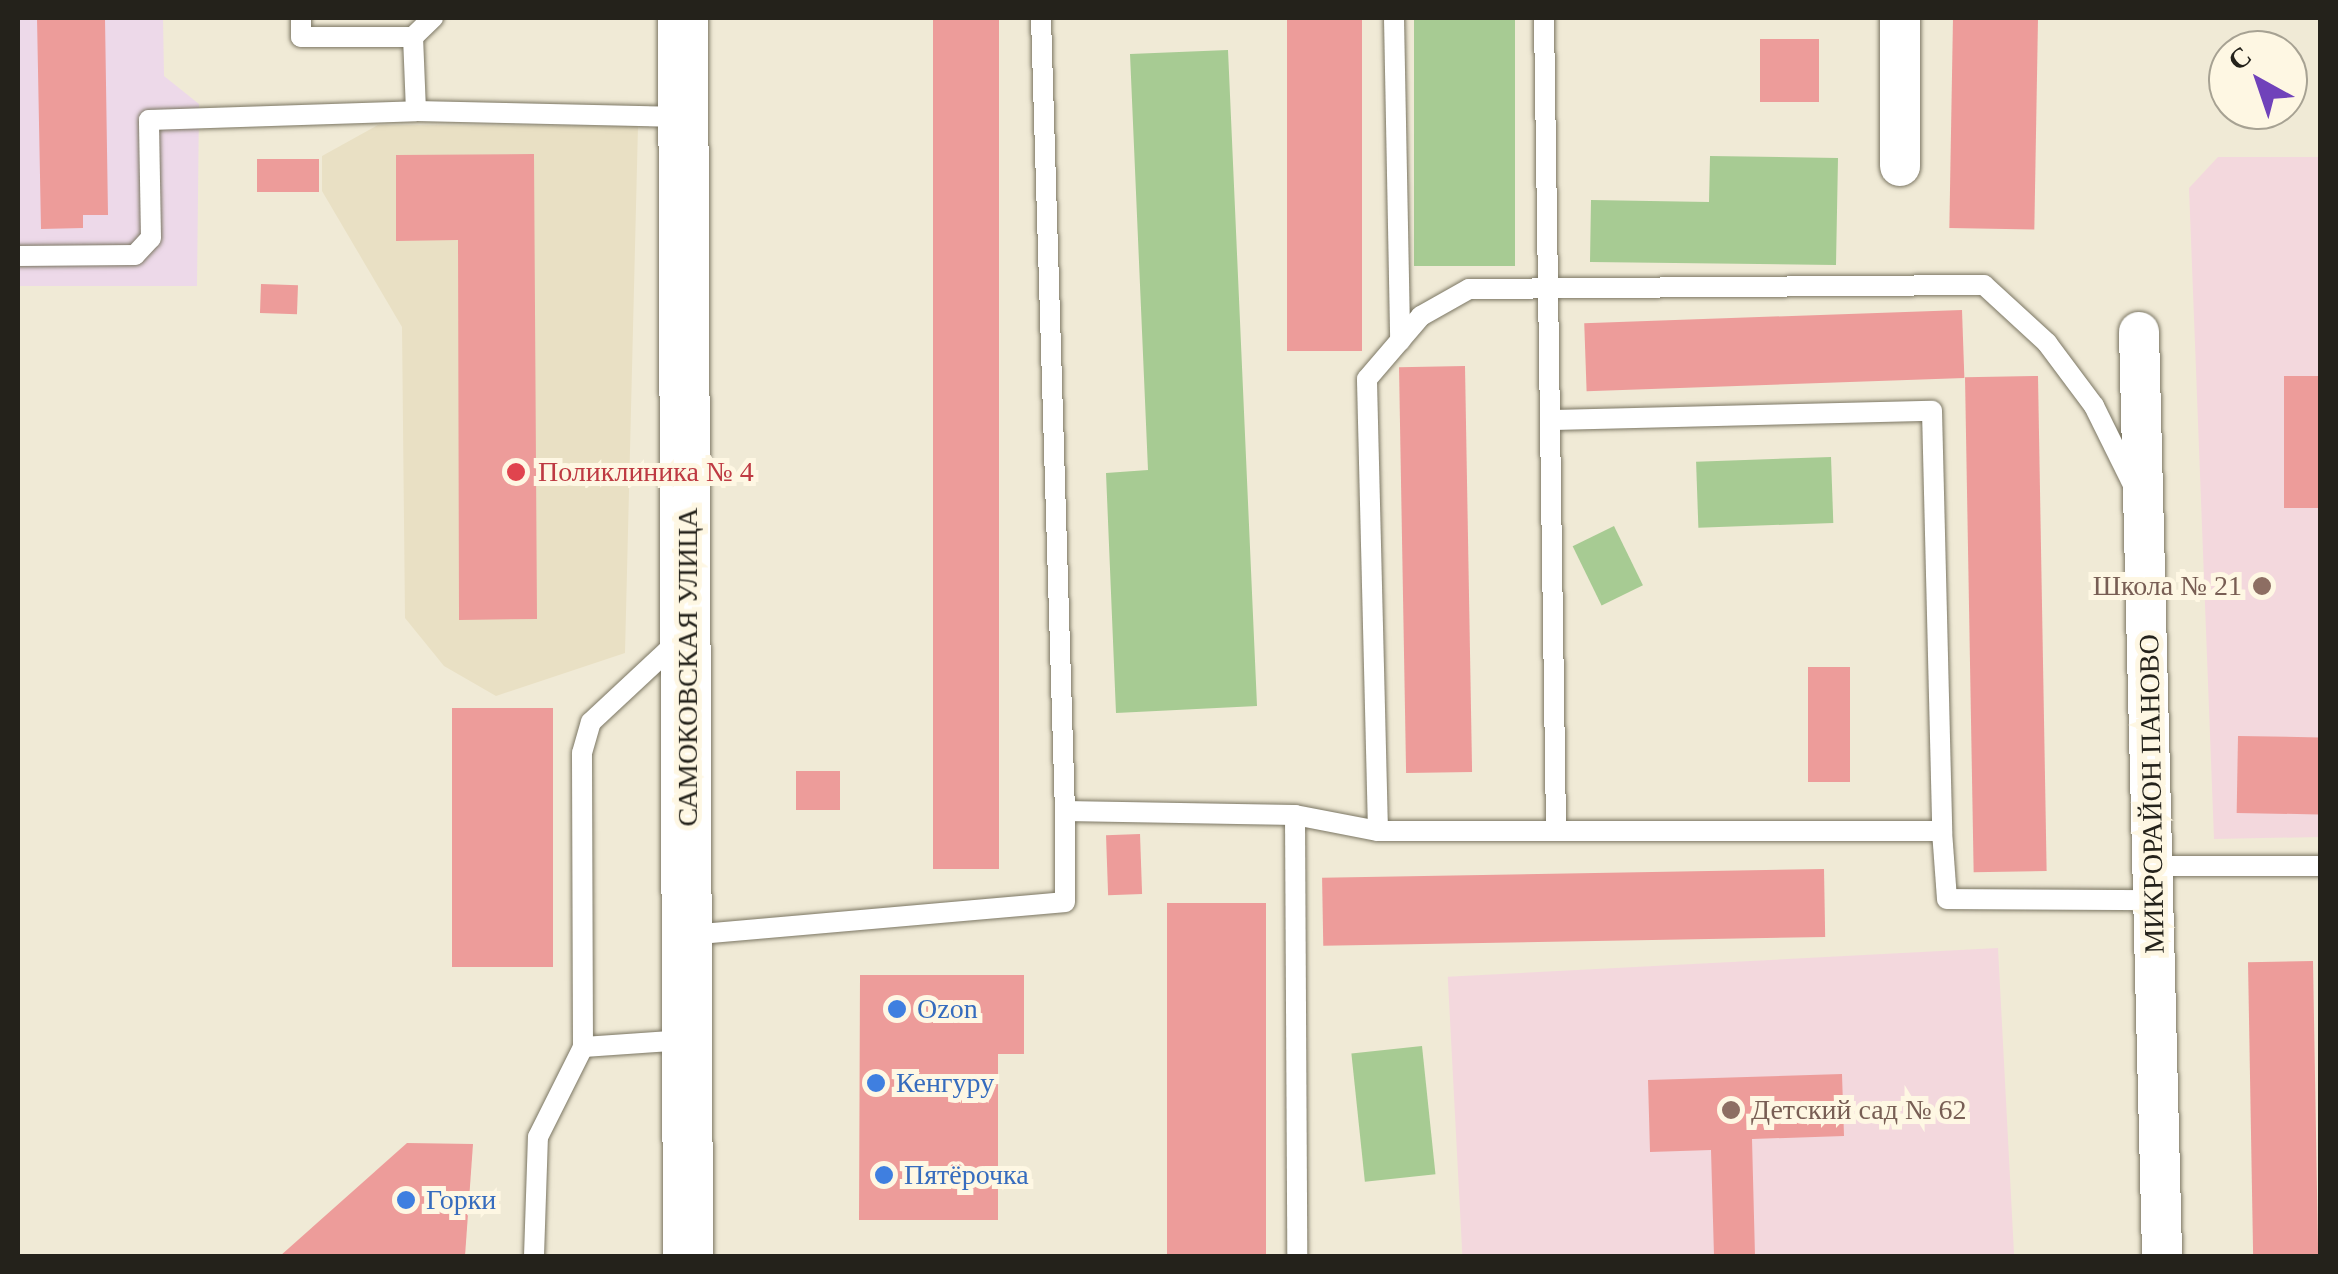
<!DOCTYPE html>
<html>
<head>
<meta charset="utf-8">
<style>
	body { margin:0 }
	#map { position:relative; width:2338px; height:1274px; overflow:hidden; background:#f0ead6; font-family:Georgia,serif }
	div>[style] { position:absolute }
	.built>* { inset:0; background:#e9e0c4 }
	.industrial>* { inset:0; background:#edd9e9 }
	.education>* { inset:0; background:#f3d8dd; transform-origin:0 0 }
	.green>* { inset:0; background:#a7cb93; transform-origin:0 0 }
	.building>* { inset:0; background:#ed9c9a; transform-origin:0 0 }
	.roads { filter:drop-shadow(0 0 2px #7b7663) drop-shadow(0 0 2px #7b7663) }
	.service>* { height:20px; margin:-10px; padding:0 10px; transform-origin:10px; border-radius:10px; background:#fff }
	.minor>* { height:40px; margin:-20px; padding:0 20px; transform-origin:20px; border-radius:20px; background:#fff }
	.tertiary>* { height:50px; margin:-25px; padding:0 25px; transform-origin:25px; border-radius:25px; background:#fff }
	.dots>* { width:28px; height:28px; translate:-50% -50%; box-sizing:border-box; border:5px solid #fef7e3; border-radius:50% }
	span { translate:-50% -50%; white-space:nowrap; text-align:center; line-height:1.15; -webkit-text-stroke:10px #fef7e3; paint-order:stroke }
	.health-label { font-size:28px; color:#be3a42 }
	.left { translate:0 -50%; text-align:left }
	.education-label { font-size:28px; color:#785e54 }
	.right { translate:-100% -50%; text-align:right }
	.street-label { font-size:28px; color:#24221b }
	.shop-label { font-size:28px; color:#366cbe }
	.frame { position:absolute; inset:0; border:20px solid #24221b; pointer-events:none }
	.north { position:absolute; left:2208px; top:30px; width:100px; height:100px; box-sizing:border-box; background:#fef7e3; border:2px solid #a7a293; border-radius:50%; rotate:320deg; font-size:28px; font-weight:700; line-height:40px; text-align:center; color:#24221b }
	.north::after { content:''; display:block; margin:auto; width:35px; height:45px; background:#7042ba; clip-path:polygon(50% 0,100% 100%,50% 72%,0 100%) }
</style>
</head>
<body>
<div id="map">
	<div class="built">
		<i style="clip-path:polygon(378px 125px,638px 126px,625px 653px,496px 696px,444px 666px,405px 618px,402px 327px,322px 191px,322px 156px)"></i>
	</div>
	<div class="industrial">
		<i style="clip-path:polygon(18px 18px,163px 18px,164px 76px,199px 104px,197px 286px,18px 286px)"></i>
	</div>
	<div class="education">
		<i style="clip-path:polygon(2218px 157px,2320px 157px,2320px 837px,2214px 839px,2189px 188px)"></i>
		<i style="left:1998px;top:948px;width:309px;height:551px;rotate:87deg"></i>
	</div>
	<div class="green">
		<i style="left:1414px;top:18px;width:101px;height:248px"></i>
		<i style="clip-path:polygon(1228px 50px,1257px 706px,1116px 713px,1106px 473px,1148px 470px,1130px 54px)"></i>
		<i style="clip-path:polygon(1710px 156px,1838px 158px,1836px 265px,1590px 262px,1591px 200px,1709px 202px)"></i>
		<i style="left:1831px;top:457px;width:66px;height:135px;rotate:88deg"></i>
		<i style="left:1614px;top:526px;width:66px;height:46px;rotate:64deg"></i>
		<i style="left:1422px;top:1046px;width:129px;height:71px;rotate:84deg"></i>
	</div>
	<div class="building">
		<i style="clip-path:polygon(37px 18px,105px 18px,108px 215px,83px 215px,83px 228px,41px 229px)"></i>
		<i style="left:933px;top:18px;width:66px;height:851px"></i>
		<i style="left:1287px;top:18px;width:75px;height:333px"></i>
		<i style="left:1953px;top:18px;width:85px;height:210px;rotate:1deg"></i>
		<i style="left:1760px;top:39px;width:59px;height:63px"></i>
		<i style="clip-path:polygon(534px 154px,537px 619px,459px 620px,458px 240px,396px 241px,396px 155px)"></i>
		<i style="left:257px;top:159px;width:62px;height:33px"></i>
		<i style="left:261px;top:284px;width:37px;height:29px;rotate:2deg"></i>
		<i style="left:1962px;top:310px;width:68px;height:378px;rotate:88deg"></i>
		<i style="left:1465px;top:366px;width:406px;height:66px;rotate:89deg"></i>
		<i style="left:2038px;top:376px;width:495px;height:73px;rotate:89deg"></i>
		<i style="left:2284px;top:376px;width:36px;height:132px"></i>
		<i style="left:1808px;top:667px;width:42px;height:115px"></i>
		<i style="left:553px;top:708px;width:259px;height:101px;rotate:90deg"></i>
		<i style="left:2238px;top:736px;width:82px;height:77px;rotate:1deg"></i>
		<i style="left:796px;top:771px;width:44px;height:39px"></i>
		<i style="left:1140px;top:834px;width:60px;height:34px;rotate:88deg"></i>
		<i style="left:1824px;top:869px;width:68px;height:502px;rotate:89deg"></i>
		<i style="left:1266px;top:903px;width:353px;height:99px;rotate:90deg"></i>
		<i style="left:2313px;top:961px;width:295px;height:65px;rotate:89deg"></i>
		<i style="clip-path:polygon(860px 975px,1024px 975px,1024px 1054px,998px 1054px,998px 1220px,859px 1220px)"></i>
		<i style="clip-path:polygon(1842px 1074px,1844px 1136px,1752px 1139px,1755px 1256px,1714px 1256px,1711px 1150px,1650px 1152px,1648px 1080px)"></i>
		<i style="clip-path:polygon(407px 1143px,473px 1144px,465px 1256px,280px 1256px)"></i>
	</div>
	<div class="roads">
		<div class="service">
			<i style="left:301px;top:18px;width:19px;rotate:90deg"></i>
			<i style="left:301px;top:37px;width:112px"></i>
			<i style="left:1041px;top:18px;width:793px;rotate:88.27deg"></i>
			<i style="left:1394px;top:18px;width:323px;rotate:88.9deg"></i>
			<i style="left:1544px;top:18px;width:813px;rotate:89.15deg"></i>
			<i style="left:416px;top:111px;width:74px;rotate:-92.3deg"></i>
			<i style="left:413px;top:37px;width:28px;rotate:-44deg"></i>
			<i style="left:18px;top:256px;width:117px;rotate:-0.5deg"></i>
			<i style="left:135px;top:255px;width:23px;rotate:-47deg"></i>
			<i style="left:151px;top:238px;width:118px;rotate:-91deg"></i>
			<i style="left:149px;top:120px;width:267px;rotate:-1.9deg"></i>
			<i style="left:416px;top:111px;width:265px;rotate:1.3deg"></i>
			<i style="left:1553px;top:420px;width:379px;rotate:-1.4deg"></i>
			<i style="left:1932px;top:411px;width:420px;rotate:88.6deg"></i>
			<i style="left:1295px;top:815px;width:441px;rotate:89.7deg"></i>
			<i style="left:1378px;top:831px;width:452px;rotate:-91.4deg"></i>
			<i style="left:1367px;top:379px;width:83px;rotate:-49.4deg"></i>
			<i style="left:1421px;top:316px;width:55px;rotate:-29.4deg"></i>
			<i style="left:1469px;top:289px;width:515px;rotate:-0.45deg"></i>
			<i style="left:1984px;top:285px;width:86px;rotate:42.6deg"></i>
			<i style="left:2047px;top:343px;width:79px;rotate:53.3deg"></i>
			<i style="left:2094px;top:406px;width:88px;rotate:63.7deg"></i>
			<i style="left:2153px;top:866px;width:167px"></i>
			<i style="left:689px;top:935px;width:377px;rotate:-5deg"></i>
			<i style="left:1065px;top:902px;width:91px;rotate:-90deg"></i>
			<i style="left:1065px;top:811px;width:230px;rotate:1deg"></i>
			<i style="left:1295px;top:815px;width:85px;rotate:10.9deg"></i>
			<i style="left:1378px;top:831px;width:564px"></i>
			<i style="left:1942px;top:831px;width:68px;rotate:85.8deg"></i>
			<i style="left:1947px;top:899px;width:207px;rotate:0.3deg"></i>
			<i style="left:583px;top:1047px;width:103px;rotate:-3.9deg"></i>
			<i style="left:534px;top:1256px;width:119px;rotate:-88.1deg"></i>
			<i style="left:538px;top:1137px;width:101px;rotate:-63.4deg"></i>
			<i style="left:583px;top:1047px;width:294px;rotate:-90.2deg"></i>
			<i style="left:582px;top:753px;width:32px;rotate:-74deg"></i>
			<i style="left:591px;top:722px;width:120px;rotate:-43deg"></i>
		</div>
		<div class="minor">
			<i style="left:1900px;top:166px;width:148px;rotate:-90deg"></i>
			<i style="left:2139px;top:332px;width:924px;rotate:88.57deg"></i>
		</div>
		<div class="tertiary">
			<i style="left:683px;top:18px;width:1238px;rotate:89.77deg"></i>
		</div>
	</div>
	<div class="dots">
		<i style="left:516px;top:472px;background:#e0444e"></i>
		<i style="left:2262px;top:586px;background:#8d6e63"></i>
		<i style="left:897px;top:1009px;background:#3f7fe0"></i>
		<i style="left:876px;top:1083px;background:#3f7fe0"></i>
		<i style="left:1731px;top:1110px;background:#8d6e63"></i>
		<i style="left:884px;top:1175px;background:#3f7fe0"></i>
		<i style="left:406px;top:1200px;background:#3f7fe0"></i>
	</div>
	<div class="health-label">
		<span class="left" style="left:538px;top:472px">Поликлиника № 4</span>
	</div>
	<div class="education-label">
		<span class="right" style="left:2242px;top:586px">Школа № 21</span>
		<span class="left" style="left:1751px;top:1110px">Детский сад № 62</span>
	</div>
	<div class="street-label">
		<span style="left:688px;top:667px;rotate:-90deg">САМОКОВСКАЯ УЛИЦА</span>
		<span style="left:2152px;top:794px;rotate:-91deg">МИКРОРАЙОН ПАНОВО</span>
	</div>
	<div class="shop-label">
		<span class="left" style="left:917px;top:1009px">Ozon</span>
		<span class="left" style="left:896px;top:1083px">Кенгуру</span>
		<span class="left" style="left:904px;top:1175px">Пятёрочка</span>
		<span class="left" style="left:426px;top:1200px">Горки</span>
	</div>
	<div class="frame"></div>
	<div class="north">С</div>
</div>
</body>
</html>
